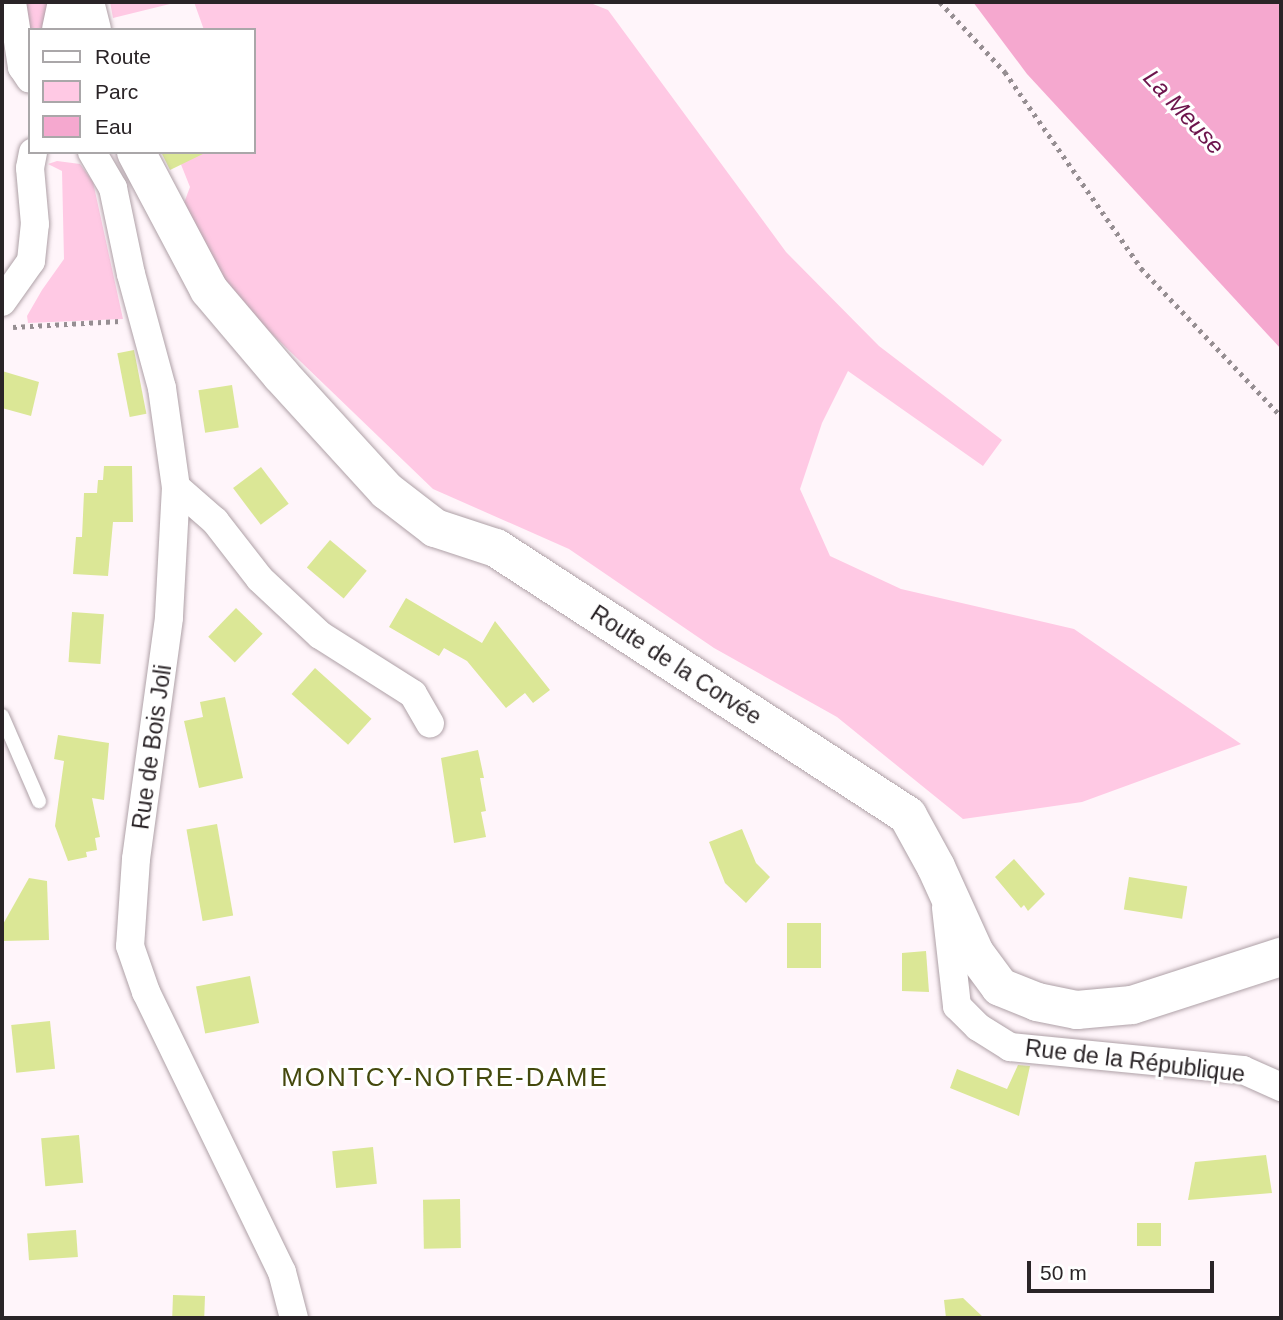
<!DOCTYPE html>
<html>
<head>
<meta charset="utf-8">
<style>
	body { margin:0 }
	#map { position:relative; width:1283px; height:1320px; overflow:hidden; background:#fff5fa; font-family:Arial,sans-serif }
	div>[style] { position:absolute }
	.green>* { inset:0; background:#ffc9e4 }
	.water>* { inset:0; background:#f5a8cf }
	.building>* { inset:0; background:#dbe796; transform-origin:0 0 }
	.path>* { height:4.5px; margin-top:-2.25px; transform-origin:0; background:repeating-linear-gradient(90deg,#968e92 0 3.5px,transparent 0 8.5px) }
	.roads { filter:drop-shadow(0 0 2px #afa1a7) drop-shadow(0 0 2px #afa1a7) }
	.lane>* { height:14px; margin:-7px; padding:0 7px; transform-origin:7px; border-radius:7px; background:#fff }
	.street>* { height:28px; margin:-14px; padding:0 14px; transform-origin:14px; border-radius:14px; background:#fff }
	.secondary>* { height:38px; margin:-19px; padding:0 19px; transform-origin:19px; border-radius:19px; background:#fff }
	span { translate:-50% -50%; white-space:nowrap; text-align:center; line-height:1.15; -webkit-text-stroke:6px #fff; paint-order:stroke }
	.street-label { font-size:23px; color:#2a2427 }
	.water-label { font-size:24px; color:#6d144c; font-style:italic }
	.quarter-label { font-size:26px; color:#44490d; letter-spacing:2px }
	.frame { position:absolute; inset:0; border:4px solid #2a2427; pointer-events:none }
	.legend { position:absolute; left:28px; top:28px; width:228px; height:126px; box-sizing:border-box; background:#fff; border:2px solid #aaa7a9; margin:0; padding:9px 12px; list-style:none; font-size:21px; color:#2a2427 }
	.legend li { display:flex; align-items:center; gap:14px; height:35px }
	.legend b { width:35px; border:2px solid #aaa7a9 }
	.scale { position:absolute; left:1027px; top:1261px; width:187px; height:32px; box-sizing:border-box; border:4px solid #2a2427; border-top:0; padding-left:9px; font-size:21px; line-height:24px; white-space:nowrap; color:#2a2427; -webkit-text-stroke:5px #fff; paint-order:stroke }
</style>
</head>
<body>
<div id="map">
	<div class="green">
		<i style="clip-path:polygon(19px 2px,54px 2px,50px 30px,30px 30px)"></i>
		<i style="clip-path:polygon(110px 2px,178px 2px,113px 18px)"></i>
		<i style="clip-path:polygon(194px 2px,588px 2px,608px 10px,786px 252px,879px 346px,1002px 440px,983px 466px,848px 371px,822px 423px,800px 489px,830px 556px,901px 589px,1074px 629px,1241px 744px,1082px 802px,963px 819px,837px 717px,714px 648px,569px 549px,433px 489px,218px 282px,181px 211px,190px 187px,176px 152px,254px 152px,254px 30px,204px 30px)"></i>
		<i style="clip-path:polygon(57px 161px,80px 164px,93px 182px,123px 319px,28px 323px,27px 316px,42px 290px,64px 259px,62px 171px,48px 164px)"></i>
	</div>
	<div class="water">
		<i style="clip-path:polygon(973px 2px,1277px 2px,1281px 7px,1281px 349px,1027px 74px)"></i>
	</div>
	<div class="building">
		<i style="clip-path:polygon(161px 152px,207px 152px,170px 170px)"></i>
		<i style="left:134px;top:350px;width:65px;height:17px;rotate:79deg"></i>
		<i style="clip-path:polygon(2px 371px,39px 382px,31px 416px,2px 408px)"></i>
		<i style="left:232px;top:385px;width:43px;height:34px;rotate:81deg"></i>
		<i style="clip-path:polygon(104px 466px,132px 466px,133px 522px,113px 522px,108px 576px,73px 574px,76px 537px,82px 537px,84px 493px,97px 493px,98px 480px,103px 480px)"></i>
		<i style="left:261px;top:467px;width:46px;height:35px;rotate:53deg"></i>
		<i style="left:330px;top:540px;width:48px;height:36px;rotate:40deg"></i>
		<i style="clip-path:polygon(406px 598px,482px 643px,495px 621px,550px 690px,533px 703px,525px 693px,506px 708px,467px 661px,444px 648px,439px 656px,389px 627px)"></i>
		<i style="left:236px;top:608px;width:37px;height:40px;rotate:44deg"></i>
		<i style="left:72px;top:612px;width:32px;height:50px;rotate:4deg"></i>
		<i style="left:315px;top:668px;width:76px;height:35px;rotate:42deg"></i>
		<i style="clip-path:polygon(225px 697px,243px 778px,199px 788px,184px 721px,203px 717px,200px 702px)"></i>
		<i style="clip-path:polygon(58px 735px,109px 743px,104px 800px,92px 798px,100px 837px,95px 838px,97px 850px,86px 852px,87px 857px,68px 861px,55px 826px,64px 761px,54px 759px)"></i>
		<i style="clip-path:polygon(478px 750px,484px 778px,480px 778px,486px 811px,481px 812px,486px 837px,454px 843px,441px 758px)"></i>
		<i style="left:217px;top:824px;width:93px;height:31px;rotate:80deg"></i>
		<i style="clip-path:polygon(742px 829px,756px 863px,770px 877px,746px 903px,725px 883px,709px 842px)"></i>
		<i style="clip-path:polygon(1014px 859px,1045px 894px,1028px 911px,1024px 905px,1021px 908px,995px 877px)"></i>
		<i style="left:1129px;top:877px;width:59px;height:33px;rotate:9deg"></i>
		<i style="clip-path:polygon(29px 878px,47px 881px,49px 940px,2px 941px,2px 926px)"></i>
		<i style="left:787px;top:923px;width:34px;height:45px"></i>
		<i style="clip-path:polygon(926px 951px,929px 992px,902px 991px,902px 953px)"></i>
		<i style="left:250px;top:976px;width:48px;height:55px;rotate:79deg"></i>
		<i style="left:50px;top:1021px;width:48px;height:39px;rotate:84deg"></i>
		<i style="clip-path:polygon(1018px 1065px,1030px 1066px,1019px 1116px,950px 1088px,957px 1069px,1007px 1089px)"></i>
		<i style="left:79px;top:1135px;width:48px;height:38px;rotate:85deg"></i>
		<i style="left:373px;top:1147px;width:37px;height:41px;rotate:84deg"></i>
		<i style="clip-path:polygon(1266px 1155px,1272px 1193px,1188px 1200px,1195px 1162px)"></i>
		<i style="left:460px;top:1199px;width:49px;height:37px;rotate:89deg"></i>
		<i style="left:1137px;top:1223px;width:24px;height:23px"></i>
		<i style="left:76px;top:1230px;width:27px;height:49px;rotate:86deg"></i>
		<i style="left:173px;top:1295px;width:32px;height:23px;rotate:2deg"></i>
		<i style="clip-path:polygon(963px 1298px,984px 1318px,946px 1318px,944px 1300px)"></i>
	</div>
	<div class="path">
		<i style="left:940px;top:2px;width:96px;rotate:47.1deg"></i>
		<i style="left:1005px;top:72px;width:239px;rotate:55.2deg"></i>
		<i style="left:1141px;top:268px;width:204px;rotate:46.6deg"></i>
		<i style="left:13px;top:327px;width:107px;rotate:-3.2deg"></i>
	</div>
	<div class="roads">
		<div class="lane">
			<i style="left:2px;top:716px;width:93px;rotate:66.5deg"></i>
		</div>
		<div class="street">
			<i style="left:12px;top:2px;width:66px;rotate:81.3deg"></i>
			<i style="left:22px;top:67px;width:14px;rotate:56deg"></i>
			<i style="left:92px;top:152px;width:42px;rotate:59.7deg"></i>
			<i style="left:113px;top:188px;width:88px;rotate:78.2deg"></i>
			<i style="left:131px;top:274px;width:118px;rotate:74.8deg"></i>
			<i style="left:162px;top:388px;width:100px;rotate:82deg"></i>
			<i style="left:176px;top:487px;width:131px;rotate:93.1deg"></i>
			<i style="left:169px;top:618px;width:243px;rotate:97.8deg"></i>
			<i style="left:136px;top:859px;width:87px;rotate:93.9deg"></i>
			<i style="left:130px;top:946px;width:49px;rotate:70.8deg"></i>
			<i style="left:146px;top:992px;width:311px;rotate:64.1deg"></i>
			<i style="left:282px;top:1272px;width:48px;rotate:75.4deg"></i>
			<i style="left:2px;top:302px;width:50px;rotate:-54.7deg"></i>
			<i style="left:31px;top:261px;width:37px;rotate:-84deg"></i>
			<i style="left:35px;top:224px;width:56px;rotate:-95.1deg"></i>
			<i style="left:30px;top:168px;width:16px;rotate:-79deg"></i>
			<i style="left:176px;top:487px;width:52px;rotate:41.1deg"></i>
			<i style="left:215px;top:521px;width:73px;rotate:52.2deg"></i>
			<i style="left:260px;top:579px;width:82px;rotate:43deg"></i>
			<i style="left:320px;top:635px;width:110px;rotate:32.4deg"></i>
			<i style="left:413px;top:694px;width:34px;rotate:60deg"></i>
			<i style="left:946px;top:908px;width:99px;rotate:83.6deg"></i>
			<i style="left:957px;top:1006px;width:30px;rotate:45deg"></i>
			<i style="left:978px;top:1027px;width:38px;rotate:32deg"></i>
			<i style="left:1010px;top:1047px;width:234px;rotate:5.6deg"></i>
			<i style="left:1243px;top:1070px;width:42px;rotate:24.1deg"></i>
		</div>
		<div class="secondary">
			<i style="left:85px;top:2px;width:29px;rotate:76deg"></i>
			<i style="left:61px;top:30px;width:29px;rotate:-78deg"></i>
			<i style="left:136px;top:152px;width:156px;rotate:62.1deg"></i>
			<i style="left:209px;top:290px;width:111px;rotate:49.7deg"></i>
			<i style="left:281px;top:375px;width:157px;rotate:47.6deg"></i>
			<i style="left:387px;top:491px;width:61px;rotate:37.6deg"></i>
			<i style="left:435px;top:528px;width:64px;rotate:18.2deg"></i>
			<i style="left:496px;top:548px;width:491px;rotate:33deg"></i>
			<i style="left:908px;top:816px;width:58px;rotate:61.2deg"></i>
			<i style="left:936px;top:867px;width:94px;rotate:65.6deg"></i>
			<i style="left:975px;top:953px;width:42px;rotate:53.7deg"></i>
			<i style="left:1000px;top:987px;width:40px;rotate:22deg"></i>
			<i style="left:1037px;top:1002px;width:41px;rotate:11.3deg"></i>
			<i style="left:1077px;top:1010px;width:55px;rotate:-5.2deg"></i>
			<i style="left:1132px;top:1005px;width:157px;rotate:-17.9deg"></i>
		</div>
	</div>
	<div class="street-label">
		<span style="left:676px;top:665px;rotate:33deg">Route de la Corvée</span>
		<span style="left:152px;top:747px;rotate:-82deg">Rue de Bois Joli</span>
		<span style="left:1135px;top:1061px;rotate:7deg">Rue de la République</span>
	</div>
	<div class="water-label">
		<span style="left:1184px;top:112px;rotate:47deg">La Meuse</span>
	</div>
	<div class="quarter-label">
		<span style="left:445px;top:1078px">MONTCY-NOTRE-DAME</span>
	</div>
	<div class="frame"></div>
	<ul class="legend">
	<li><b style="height:9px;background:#fff"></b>Route</li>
	<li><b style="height:19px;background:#ffc9e4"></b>Parc</li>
	<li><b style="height:19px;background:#f5a8cf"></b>Eau</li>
	</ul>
	<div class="scale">50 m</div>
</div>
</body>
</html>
